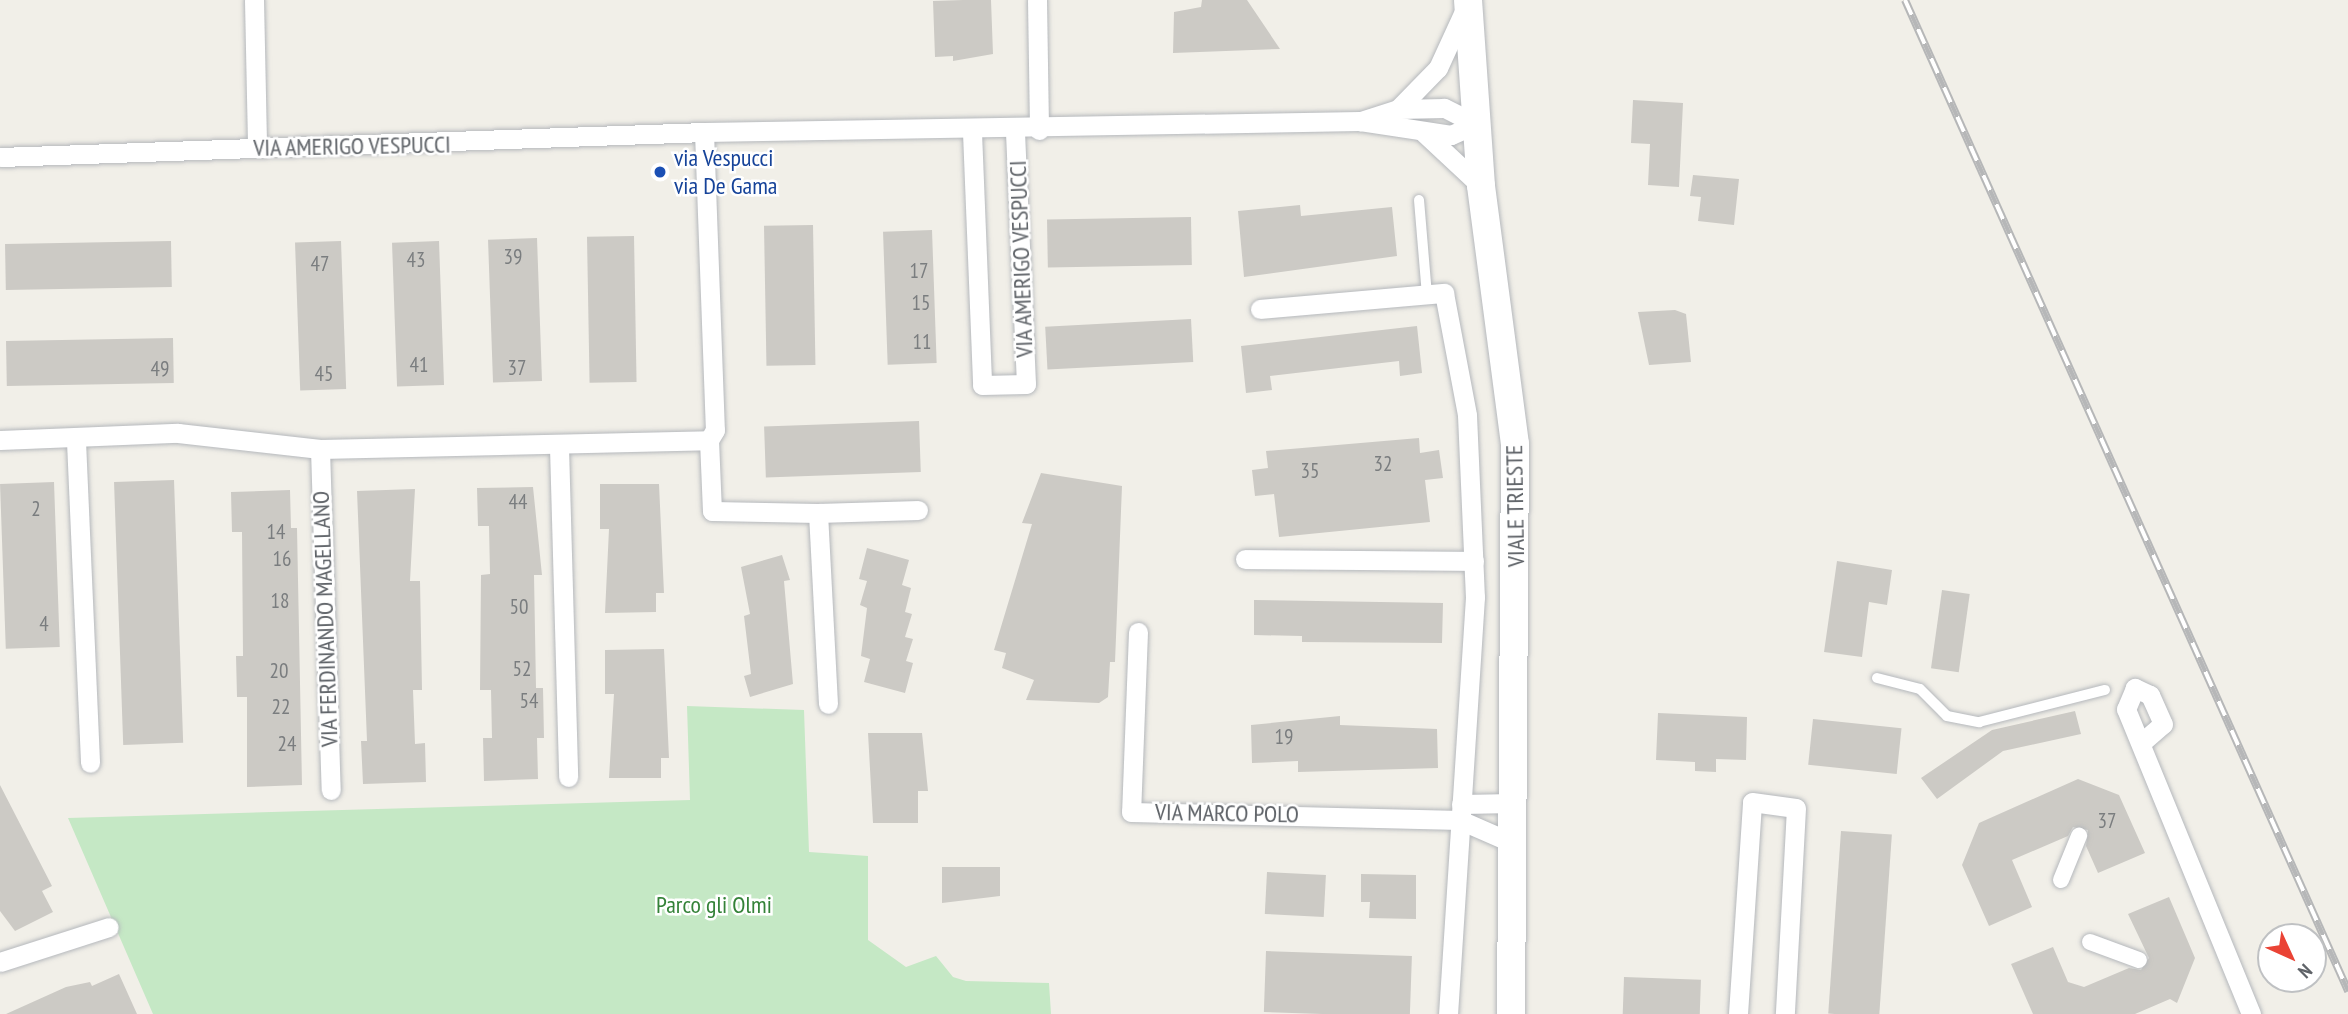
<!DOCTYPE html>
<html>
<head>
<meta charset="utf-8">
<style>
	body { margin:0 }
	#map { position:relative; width:2348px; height:1014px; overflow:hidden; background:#f1efe8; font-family:"PT Sans Narrow",sans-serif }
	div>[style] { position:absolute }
	.green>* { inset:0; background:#c5e8c5 }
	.building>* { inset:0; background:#cccac5; transform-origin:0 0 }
	.roads { filter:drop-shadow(0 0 2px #b5b8bc) drop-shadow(0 0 2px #b5b8bc) }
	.service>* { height:10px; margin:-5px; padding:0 5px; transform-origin:5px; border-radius:5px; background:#fff }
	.pedestrian>* { height:16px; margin:-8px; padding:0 8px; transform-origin:8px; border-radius:8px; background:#fff }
	.minor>* { height:19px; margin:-9.5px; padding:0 9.5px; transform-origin:9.5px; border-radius:9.5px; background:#fff }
	.secondary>* { height:28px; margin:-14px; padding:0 14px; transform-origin:14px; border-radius:14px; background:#fff }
	.rail>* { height:8px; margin-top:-4px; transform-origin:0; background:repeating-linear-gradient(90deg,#fff 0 16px,#b6b7b8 0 32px); box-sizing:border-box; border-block:2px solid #b6b7b8 }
	.dots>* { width:19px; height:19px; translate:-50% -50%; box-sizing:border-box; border:4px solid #fff; border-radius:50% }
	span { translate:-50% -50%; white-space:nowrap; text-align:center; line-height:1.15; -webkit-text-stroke:5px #fff; paint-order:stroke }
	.number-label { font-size:21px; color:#7a7d7f }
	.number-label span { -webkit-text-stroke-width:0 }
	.street-label { font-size:24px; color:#5f6368 }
	.transit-label { font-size:24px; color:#164399 }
	.left { translate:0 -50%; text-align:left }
	.park-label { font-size:24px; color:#348238 }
	.north { position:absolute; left:2257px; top:923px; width:70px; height:70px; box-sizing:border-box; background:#fff; border:2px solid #bfc1c3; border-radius:50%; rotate:135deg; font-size:19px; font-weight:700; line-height:28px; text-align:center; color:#5f6368 }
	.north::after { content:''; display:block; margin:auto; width:24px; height:32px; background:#ea4335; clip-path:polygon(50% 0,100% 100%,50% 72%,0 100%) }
</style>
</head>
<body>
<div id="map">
	<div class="green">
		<i style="clip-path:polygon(687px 706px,804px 710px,809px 852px,868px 856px,868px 940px,906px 967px,936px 956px,953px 977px,966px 981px,1049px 983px,1051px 1014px,153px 1014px,68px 818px,690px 800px)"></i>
	</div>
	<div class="building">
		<i style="clip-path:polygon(963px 0,991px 0,993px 54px,953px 61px,953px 56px,935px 57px,933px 1px)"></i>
		<i style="clip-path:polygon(1202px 0,1247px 0,1280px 49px,1173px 53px,1174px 12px,1201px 7px)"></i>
		<i style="clip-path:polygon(1633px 100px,1683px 103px,1679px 187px,1648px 185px,1650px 144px,1631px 143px)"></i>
		<i style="clip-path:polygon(1693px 175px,1739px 179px,1734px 225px,1698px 221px,1701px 197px,1690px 196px)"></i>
		<i style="clip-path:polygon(1300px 205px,1301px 216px,1392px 207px,1397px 256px,1244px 277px,1238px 211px)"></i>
		<i style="left:1191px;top:217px;width:48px;height:144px;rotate:89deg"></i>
		<i style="left:813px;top:225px;width:140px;height:49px;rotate:89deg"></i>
		<i style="left:932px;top:230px;width:133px;height:49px;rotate:88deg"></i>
		<i style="left:634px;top:236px;width:146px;height:47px;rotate:89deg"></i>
		<i style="left:537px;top:238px;width:143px;height:49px;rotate:88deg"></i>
		<i style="left:171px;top:241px;width:46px;height:166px;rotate:89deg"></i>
		<i style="left:341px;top:241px;width:148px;height:46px;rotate:88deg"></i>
		<i style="left:439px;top:241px;width:144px;height:47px;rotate:88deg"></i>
		<i style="clip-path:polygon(1675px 310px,1686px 314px,1691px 362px,1649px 365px,1638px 312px)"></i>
		<i style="left:1191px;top:319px;width:43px;height:146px;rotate:87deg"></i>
		<i style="clip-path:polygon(1417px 326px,1422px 373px,1400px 376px,1399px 361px,1270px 376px,1272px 390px,1246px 393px,1241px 346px)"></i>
		<i style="left:173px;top:338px;width:45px;height:167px;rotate:89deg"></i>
		<i style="left:919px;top:421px;width:51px;height:155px;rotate:88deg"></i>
		<i style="clip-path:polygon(1419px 438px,1420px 453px,1439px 450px,1443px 478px,1425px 480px,1430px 522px,1279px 537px,1274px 494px,1255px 496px,1252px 470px,1268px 468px,1266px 451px)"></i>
		<i style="clip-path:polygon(1041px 473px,1122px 486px,1115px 662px,1110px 662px,1108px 697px,1099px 703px,1026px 700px,1034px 680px,1002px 668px,1006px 653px,994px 650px,1032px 524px,1022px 523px)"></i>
		<i style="left:174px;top:480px;width:263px;height:60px;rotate:88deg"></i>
		<i style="left:54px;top:482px;width:165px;height:54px;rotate:88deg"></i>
		<i style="clip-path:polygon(600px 484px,659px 484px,664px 593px,656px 593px,656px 612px,605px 613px,609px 529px,600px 529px)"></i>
		<i style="clip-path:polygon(533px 487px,542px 575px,534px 575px,536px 688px,543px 688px,544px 738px,537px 738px,538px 779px,484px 781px,483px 738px,492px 738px,491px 690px,480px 690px,481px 575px,490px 574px,489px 526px,478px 526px,477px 488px)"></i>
		<i style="clip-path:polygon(415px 489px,410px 581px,420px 581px,422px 690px,413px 690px,415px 744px,425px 743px,426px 782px,363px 784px,361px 741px,367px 741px,357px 491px)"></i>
		<i style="clip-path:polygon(290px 490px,291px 528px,297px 528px,302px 785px,247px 787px,247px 697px,237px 697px,236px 656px,243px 656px,242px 532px,232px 532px,231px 492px)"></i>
		<i style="clip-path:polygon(867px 548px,909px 560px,902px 585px,911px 588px,905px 612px,912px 614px,905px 637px,913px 639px,906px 661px,913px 663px,905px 693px,864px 682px,870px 659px,861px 656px,867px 608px,860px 605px,867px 581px,859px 579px)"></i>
		<i style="clip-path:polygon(782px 555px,790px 580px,784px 581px,793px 684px,750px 697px,744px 676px,751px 674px,744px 616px,750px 614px,741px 567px)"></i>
		<i style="clip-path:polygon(1837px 561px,1892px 570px,1887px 605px,1869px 602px,1862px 657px,1824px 652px)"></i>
		<i style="left:1942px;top:590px;width:28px;height:79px;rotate:8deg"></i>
		<i style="clip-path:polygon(1254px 600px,1443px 603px,1442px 643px,1302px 642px,1302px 636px,1254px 635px)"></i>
		<i style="clip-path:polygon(664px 649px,669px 758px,661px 758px,661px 778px,609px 778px,614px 694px,605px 694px,605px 650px)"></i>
		<i style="clip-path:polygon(2075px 711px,2081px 734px,2003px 751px,1937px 799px,1921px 778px,1992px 730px)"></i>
		<i style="clip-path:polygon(1658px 713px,1747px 717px,1746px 760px,1716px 759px,1716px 772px,1695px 771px,1695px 762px,1656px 760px)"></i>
		<i style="clip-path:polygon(1340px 716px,1340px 725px,1437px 729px,1438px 768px,1298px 772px,1298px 761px,1252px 763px,1251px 725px)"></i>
		<i style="left:1813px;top:719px;width:89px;height:46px;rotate:6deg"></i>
		<i style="clip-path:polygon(868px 733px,922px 733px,928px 791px,918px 791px,918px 823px,873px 823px)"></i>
		<i style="clip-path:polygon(2078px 779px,2119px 795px,2145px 853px,2098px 873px,2086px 846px,2088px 830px,2073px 827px,2068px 836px,2012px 860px,2032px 907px,1989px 926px,1962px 865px,1979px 823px)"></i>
		<i style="clip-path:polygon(0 785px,52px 886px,42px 891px,53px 912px,15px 931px,0 911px)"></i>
		<i style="left:1841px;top:831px;width:51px;height:183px;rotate:4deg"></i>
		<i style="clip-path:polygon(942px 867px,1000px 867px,1000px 896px,942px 903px)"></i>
		<i style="left:1267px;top:872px;width:59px;height:42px;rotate:3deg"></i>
		<i style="clip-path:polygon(1416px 875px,1416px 919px,1369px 918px,1370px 902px,1361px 902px,1361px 874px)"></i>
		<i style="clip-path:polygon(2169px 897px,2195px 958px,2177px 1003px,2170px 999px,2135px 1014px,2033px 1014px,2011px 964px,2053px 947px,2068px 982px,2084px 987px,2129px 968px,2141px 970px,2149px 958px,2128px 914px)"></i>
		<i style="left:1266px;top:951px;width:146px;height:61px;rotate:2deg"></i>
		<i style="clip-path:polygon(119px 974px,137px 1014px,6px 1014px,66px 987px,90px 982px,92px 986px)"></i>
		<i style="left:1624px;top:977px;width:77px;height:37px;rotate:2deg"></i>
	</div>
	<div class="roads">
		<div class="service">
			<i style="left:1419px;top:200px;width:95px;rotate:85.2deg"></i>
			<i style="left:1877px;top:678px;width:44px;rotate:14.3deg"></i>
			<i style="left:1920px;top:689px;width:38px;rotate:45deg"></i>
			<i style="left:1947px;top:716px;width:33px;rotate:11deg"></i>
			<i style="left:1979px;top:722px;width:130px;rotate:-14.3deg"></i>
		</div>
		<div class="pedestrian">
			<i style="left:2061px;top:880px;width:48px;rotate:-67.8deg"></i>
			<i style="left:2090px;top:942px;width:52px;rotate:20.2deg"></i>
		</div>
		<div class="minor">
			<i style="left:254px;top:0;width:147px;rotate:88.8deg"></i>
			<i style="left:1037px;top:0;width:130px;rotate:89.1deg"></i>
			<i style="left:1398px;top:109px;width:57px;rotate:-45.7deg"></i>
			<i style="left:1438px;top:68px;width:65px;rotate:-65.4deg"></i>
			<i style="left:1422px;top:131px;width:81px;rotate:43deg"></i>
			<i style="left:704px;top:132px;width:298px;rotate:87.9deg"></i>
			<i style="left:715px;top:430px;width:12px;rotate:121deg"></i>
			<i style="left:972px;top:132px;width:253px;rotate:87.7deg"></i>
			<i style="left:982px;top:385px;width:44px;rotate:-1.3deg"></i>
			<i style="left:1026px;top:384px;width:253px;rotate:-92.5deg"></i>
			<i style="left:0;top:157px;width:704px;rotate:-2.03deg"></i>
			<i style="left:704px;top:132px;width:656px;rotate:-0.96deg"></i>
			<i style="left:1360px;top:121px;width:92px;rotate:8.7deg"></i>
			<i style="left:1451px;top:135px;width:27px;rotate:-24deg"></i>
			<i style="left:1476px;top:124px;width:36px;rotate:-153deg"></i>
			<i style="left:1444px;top:108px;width:46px;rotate:178.8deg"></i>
			<i style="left:1398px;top:109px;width:40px;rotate:162deg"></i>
			<i style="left:1260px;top:309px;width:185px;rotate:-5deg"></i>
			<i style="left:1444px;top:293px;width:124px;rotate:79.3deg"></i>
			<i style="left:1467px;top:415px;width:182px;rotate:87.5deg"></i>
			<i style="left:1475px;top:597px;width:418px;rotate:93.7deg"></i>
			<i style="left:0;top:440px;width:178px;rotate:-2.3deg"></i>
			<i style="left:178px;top:433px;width:143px;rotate:6.4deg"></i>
			<i style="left:320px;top:449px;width:389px;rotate:-1.3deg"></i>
			<i style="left:709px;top:440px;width:71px;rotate:87.6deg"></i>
			<i style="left:712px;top:511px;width:106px;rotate:1.1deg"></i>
			<i style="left:818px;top:513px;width:191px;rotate:87deg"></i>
			<i style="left:76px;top:441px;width:322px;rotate:87.5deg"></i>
			<i style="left:559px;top:447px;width:330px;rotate:88.4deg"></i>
			<i style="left:320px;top:449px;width:341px;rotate:88.2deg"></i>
			<i style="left:818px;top:513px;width:100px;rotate:-1.7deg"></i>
			<i style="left:1245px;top:559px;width:229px;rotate:0.5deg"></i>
			<i style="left:1138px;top:632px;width:180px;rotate:92.2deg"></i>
			<i style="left:1131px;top:812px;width:329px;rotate:1.4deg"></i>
			<i style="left:1460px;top:820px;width:60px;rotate:23.6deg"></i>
			<i style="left:2141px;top:743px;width:29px;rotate:-41deg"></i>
			<i style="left:2163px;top:724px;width:32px;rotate:-114deg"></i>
			<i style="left:2150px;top:695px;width:17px;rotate:-155deg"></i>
			<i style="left:2135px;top:688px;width:23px;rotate:113deg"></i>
			<i style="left:2126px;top:709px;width:330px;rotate:67.7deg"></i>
			<i style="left:1461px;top:804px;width:53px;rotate:-1.1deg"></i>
			<i style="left:0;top:962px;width:114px;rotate:-17.8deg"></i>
			<i style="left:1738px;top:1014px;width:212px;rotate:-86.2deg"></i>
			<i style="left:1752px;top:802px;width:44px;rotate:7.8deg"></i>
			<i style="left:1796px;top:808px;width:206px;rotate:93.1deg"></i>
		</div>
		<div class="secondary">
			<i style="left:1468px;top:0;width:186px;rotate:86deg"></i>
			<i style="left:1481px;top:186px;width:260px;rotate:82.5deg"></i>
			<i style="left:1515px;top:444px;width:570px;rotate:90.4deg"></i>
		</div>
	</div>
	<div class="rail">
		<i style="left:1905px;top:0;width:1086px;rotate:65.91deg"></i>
	</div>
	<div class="dots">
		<i style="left:660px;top:172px;background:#1a4fb4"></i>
	</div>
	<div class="number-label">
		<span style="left:513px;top:257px">39</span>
		<span style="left:416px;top:260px">43</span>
		<span style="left:320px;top:264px">47</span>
		<span style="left:919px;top:271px">17</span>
		<span style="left:921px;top:303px">15</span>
		<span style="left:922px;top:342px">11</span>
		<span style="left:419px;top:365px">41</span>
		<span style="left:517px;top:368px">37</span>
		<span style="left:160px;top:369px">49</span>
		<span style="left:324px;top:374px">45</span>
		<span style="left:1383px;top:464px">32</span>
		<span style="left:1310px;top:471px">35</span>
		<span style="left:518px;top:502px">44</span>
		<span style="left:36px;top:509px">2</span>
		<span style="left:276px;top:532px">14</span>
		<span style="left:282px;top:559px">16</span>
		<span style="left:280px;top:601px">18</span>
		<span style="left:519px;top:607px">50</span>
		<span style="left:44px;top:624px">4</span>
		<span style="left:522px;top:669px">52</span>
		<span style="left:279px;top:671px">20</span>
		<span style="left:529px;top:701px">54</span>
		<span style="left:281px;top:707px">22</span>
		<span style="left:1284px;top:737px">19</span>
		<span style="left:287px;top:744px">24</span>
		<span style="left:2107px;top:821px">37</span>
	</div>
	<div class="street-label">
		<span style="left:352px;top:146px;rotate:-1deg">VIA AMERIGO VESPUCCI</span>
		<span style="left:1021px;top:259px;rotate:-92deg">VIA AMERIGO VESPUCCI</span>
		<span style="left:1515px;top:506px;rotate:-91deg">VIALE TRIESTE</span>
		<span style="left:325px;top:619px;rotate:-92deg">VIA FERDINANDO MAGELLANO</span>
		<span style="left:1227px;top:813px;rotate:1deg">VIA MARCO POLO</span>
	</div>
	<div class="transit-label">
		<span class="left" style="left:674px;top:172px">via Vespucci<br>via De Gama</span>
	</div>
	<div class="park-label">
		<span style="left:714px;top:905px">Parco gli Olmi</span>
	</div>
	<div class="north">N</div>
</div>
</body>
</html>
